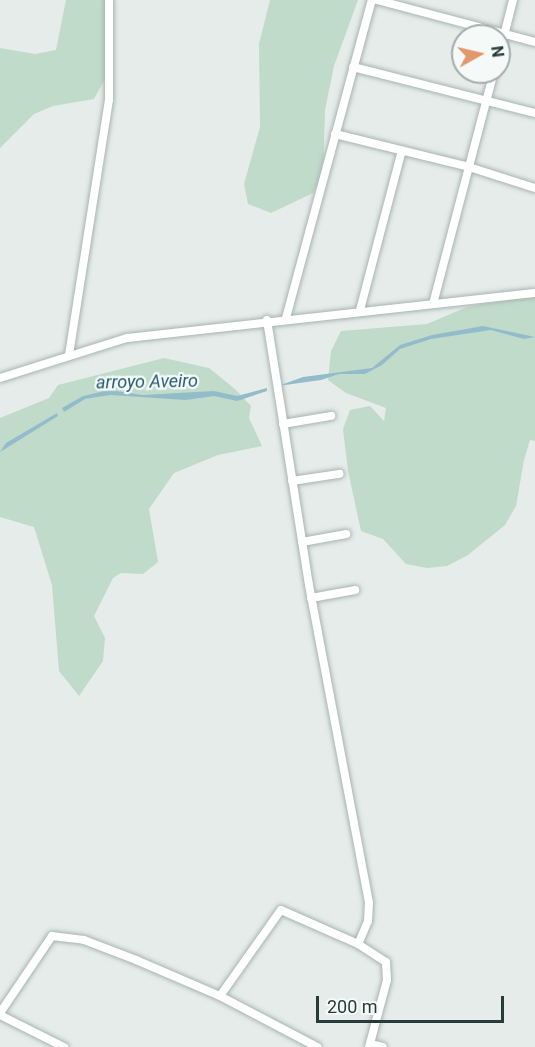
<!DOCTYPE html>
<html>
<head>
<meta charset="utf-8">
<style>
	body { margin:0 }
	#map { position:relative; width:535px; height:1047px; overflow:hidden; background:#e5ecea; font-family:Roboto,sans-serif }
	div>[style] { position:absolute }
	.green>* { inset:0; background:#c0dbca }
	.water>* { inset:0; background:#93bccb }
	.roads { filter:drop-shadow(0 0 2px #a8b4b1) drop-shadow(0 0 2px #a8b4b1) }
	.street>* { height:8px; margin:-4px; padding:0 4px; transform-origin:4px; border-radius:4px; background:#fff }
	span { translate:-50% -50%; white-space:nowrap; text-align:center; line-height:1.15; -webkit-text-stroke:4.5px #f5f9f8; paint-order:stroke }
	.water-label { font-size:18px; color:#265d72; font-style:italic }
	.north { position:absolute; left:451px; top:24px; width:60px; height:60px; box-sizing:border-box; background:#f5f9f8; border:2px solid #a2adac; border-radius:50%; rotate:82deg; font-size:16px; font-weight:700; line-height:24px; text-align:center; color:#263c39 }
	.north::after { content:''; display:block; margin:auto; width:21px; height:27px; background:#e2976d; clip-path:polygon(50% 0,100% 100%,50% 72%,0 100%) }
	.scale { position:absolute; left:316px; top:996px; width:188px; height:27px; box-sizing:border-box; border:3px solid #263c39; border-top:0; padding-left:8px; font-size:18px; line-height:21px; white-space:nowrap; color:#263c39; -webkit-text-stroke:4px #f5f9f8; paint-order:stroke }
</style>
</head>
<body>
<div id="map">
	<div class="green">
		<i style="clip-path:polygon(66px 0,109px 0,105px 32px,106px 77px,94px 99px,53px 106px,34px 114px,0 148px,0 48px,35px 54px,56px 50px)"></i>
		<i style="clip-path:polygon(270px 0,358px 0,334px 66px,325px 110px,323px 175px,313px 193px,271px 213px,248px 204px,244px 184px,260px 127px,259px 44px)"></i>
		<i style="clip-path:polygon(535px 294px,535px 441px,530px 440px,524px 460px,516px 506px,505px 525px,468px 555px,447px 566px,427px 568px,406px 564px,383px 539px,361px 531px,348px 471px,343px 429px,350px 410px,370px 406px,384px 421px,386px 408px,346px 393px,328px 380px,331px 351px,341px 331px,427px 324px,467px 307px)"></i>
		<i style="clip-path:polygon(164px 358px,209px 368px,235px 389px,251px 406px,249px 418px,262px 446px,218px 455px,174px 473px,149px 509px,158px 562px,143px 574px,121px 573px,113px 578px,94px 616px,105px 638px,103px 661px,79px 696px,59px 671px,52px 585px,34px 527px,0 517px,0 418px,49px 398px,58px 385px)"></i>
	</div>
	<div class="water">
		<i style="clip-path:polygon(483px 326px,535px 337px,524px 339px,491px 330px,431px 339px,400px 349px,382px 365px,365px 374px,339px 374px,321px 380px,278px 386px,303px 377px,372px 368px,400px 345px,432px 335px)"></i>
		<i style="clip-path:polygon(267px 388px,267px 391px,237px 401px,214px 396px,186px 400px,110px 395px,85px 399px,64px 412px,62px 408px,83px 396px,109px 390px,143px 395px,214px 391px,237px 396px)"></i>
		<i style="clip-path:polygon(57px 413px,58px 416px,0 452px,6px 443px)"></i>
	</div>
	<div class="roads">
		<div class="street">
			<i style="left:377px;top:0;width:163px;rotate:14.9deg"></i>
			<i style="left:499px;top:55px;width:57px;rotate:-75.7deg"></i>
			<i style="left:353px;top:67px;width:188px;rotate:14.2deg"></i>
			<i style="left:335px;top:134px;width:138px;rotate:13.8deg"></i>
			<i style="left:469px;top:167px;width:69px;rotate:17.7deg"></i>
			<i style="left:433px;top:304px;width:240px;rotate:-75.3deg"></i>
			<i style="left:360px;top:310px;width:165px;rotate:-75.3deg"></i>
			<i style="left:286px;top:318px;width:329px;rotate:-74.9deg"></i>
			<i style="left:267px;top:320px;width:268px;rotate:81deg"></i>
			<i style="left:309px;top:585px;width:323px;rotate:79.3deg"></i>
			<i style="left:369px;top:902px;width:19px;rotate:93deg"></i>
			<i style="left:368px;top:921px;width:25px;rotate:113deg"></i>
			<i style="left:69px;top:355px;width:258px;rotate:-81.1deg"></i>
			<i style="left:109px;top:100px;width:100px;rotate:-90deg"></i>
			<i style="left:0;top:378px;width:133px;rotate:-17.5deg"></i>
			<i style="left:127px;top:338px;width:410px;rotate:-6.3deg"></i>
			<i style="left:283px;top:424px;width:49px;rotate:-9.5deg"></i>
			<i style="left:292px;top:481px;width:48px;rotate:-8.5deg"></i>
			<i style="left:302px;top:542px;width:45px;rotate:-10.3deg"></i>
			<i style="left:311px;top:598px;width:45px;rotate:-10.3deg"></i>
			<i style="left:220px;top:996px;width:105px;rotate:-54.7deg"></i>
			<i style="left:281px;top:910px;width:84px;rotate:23.8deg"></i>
			<i style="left:358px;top:944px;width:33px;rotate:33deg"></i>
			<i style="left:386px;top:962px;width:18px;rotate:87deg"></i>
			<i style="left:387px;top:980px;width:69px;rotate:105deg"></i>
			<i style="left:0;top:1013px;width:93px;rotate:-56deg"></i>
			<i style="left:52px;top:936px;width:32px;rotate:7deg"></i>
			<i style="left:84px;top:940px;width:56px;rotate:21deg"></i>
			<i style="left:136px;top:960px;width:91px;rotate:23.2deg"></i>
			<i style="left:220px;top:996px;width:110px;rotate:27.7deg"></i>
			<i style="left:0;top:1015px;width:72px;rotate:26.6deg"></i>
			<i style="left:370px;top:1044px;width:13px;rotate:13deg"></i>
		</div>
	</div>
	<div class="water-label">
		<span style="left:147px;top:382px;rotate:-1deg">arroyo Aveiro</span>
	</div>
	<div class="north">N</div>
	<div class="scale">200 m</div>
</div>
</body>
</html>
